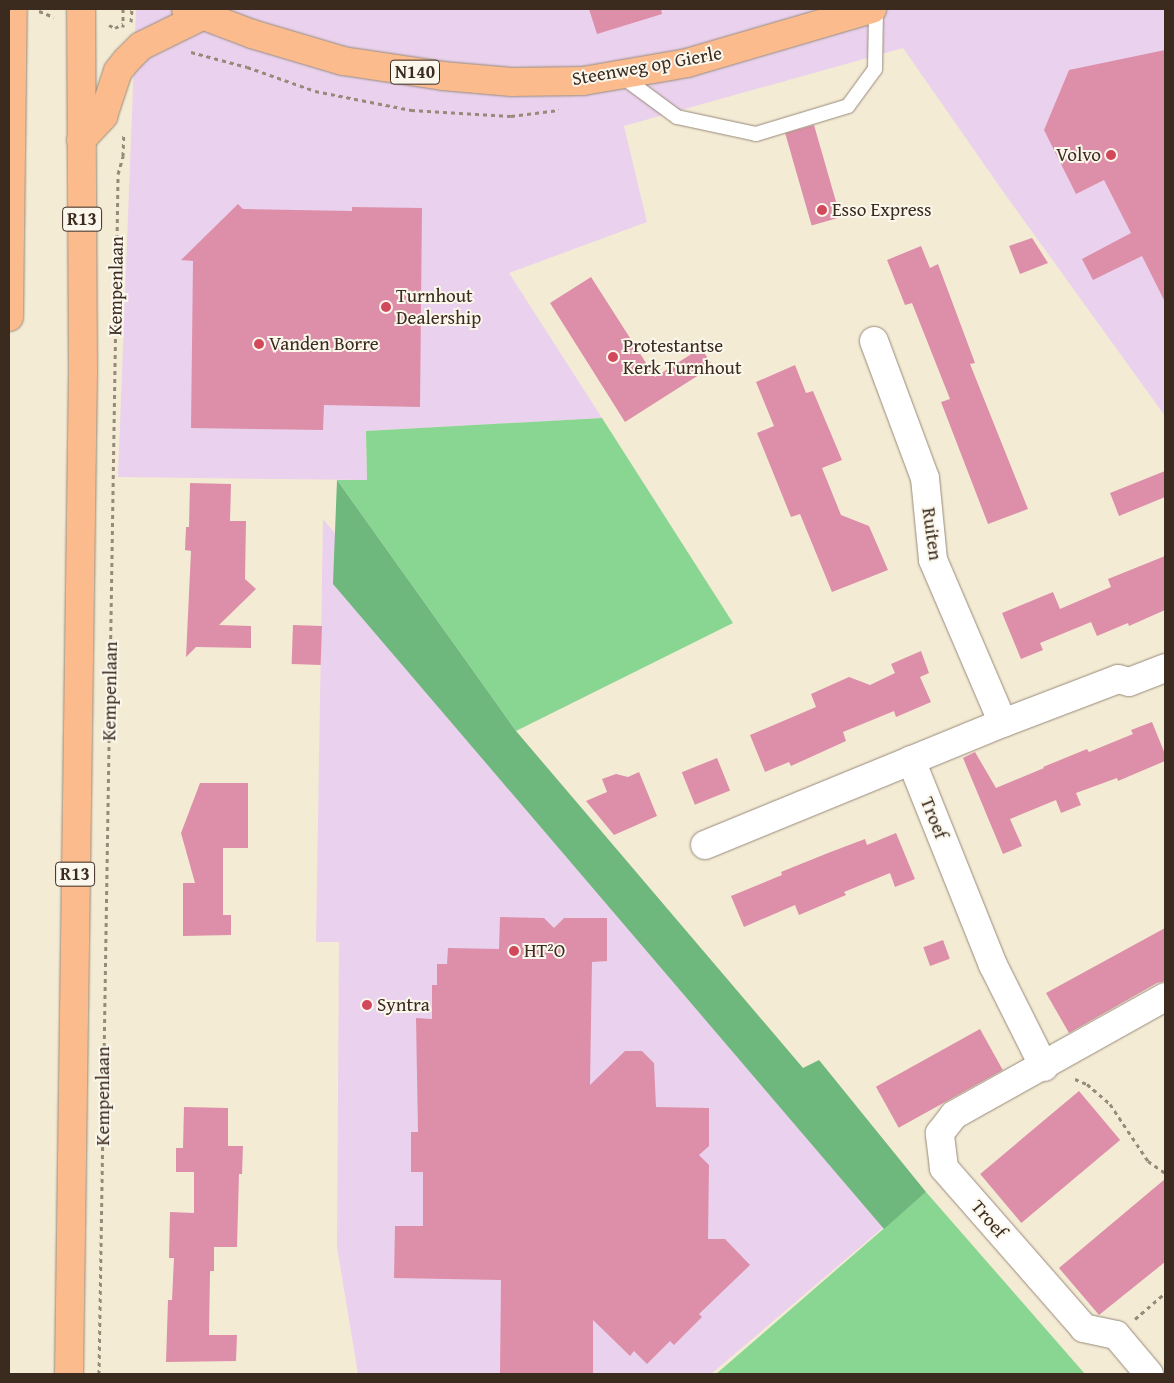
<!DOCTYPE html>
<html>
<head>
<meta charset="utf-8">
<style>
	body { margin:0 }
	#map { position:relative; width:1174px; height:1383px; overflow:hidden; background:#f4ebd5; font-family:"Gentium Book Plus",serif }
	div>[style] { position:absolute }
	.built>* { inset:0; background:#ead1ed }
	.green>* { inset:0; background:#89d693 }
	.forest>* { inset:0; background:#6eb77d }
	.building>* { inset:0; background:#dd8fa9; transform-origin:0 0 }
	.path>* { height:3px; margin-top:-1.5px; transform-origin:0; background:repeating-linear-gradient(90deg,#988a7a 0 4px,transparent 0 8px) }
	.roads { filter:drop-shadow(0 0 1px #988a7a) drop-shadow(0 0 1px #988a7a) }
	.lane>* { height:14px; margin:-7px; padding:0 7px; transform-origin:7px; border-radius:7px; background:#fff }
	.street>* { height:28px; margin:-14px; padding:0 14px; transform-origin:14px; border-radius:14px; background:#fff }
	.primary>* { height:28px; margin:-14px; padding:0 14px; transform-origin:14px; border-radius:14px; background:#fbbb8c }
	.dots>* { width:14px; height:14px; translate:-50% -50%; box-sizing:border-box; border:2px solid #fbf7ec; border-radius:50% }
	span { translate:-50% -50%; white-space:nowrap; text-align:center; line-height:1.15; -webkit-text-stroke:4px #fbf7ec; paint-order:stroke }
	.shield-label span { padding:1px 4px; background:#fbf7ec; border:1px solid; border-radius:4px; -webkit-text-stroke-width:0 }
	.shield-label { font-size:18px; color:#3b2a1e; font-weight:700 }
	.street-label { font-size:19px; color:#3b2a1e }
	.poi-label { font-size:19px; color:#3b2a1e }
	.right { translate:-100% -50%; text-align:right }
	.left { translate:0 -50%; text-align:left }
	.frame { position:absolute; inset:0; border:10px solid #3b2a1e; pointer-events:none }
</style>
</head>
<body>
<div id="map">
	<div class="built">
		<i style="clip-path:polygon(136px 9px,1165px 9px,1165px 416px,1002px 190px,903px 48px,624px 126px,647px 222px,509px 273px,602px 418px,366px 431px,367px 480px,118px 477px)"></i>
		<i style="clip-path:polygon(323px 519px,906px 1208px,711px 1374px,358px 1374px,337px 1247px,339px 942px,316px 942px)"></i>
	</div>
	<div class="green">
		<i style="clip-path:polygon(602px 418px,733px 623px,516px 731px,337px 480px,367px 480px,366px 431px)"></i>
		<i style="clip-path:polygon(926px 1192px,1085px 1374px,716px 1374px)"></i>
	</div>
	<div class="forest">
		<i style="clip-path:polygon(337px 480px,516px 731px,803px 1068px,819px 1060px,926px 1192px,884px 1229px,333px 584px)"></i>
	</div>
	<div class="building">
		<i style="clip-path:polygon(589px 9px,661px 9px,662px 14px,597px 34px)"></i>
		<i style="clip-path:polygon(1165px 50px,1165px 302px,1142px 256px,1093px 280px,1082px 259px,1131px 233px,1104px 180px,1076px 194px,1044px 130px,1069px 70px)"></i>
		<i style="left:814px;top:125px;width:96px;height:30px;rotate:74deg"></i>
		<i style="clip-path:polygon(238px 204px,243px 209px,352px 211px,352px 207px,422px 208px,420px 407px,324px 405px,323px 430px,191px 428px,193px 261px,181px 260px)"></i>
		<i style="clip-path:polygon(1032px 238px,1048px 263px,1020px 274px,1009px 246px)"></i>
		<i style="clip-path:polygon(921px 246px,930px 268px,938px 264px,975px 363px,970px 364px,1028px 509px,988px 524px,941px 402px,950px 399px,912px 303px,905px 305px,887px 260px)"></i>
		<i style="clip-path:polygon(591px 277px,655px 377px,701px 348px,713px 366px,625px 422px,550px 303px)"></i>
		<i style="clip-path:polygon(795px 365px,806px 393px,813px 391px,842px 460px,822px 468px,841px 515px,869px 526px,888px 570px,832px 592px,800px 514px,791px 517px,757px 433px,774px 426px,756px 382px)"></i>
		<i style="clip-path:polygon(1165px 471px,1165px 497px,1119px 516px,1110px 493px)"></i>
		<i style="clip-path:polygon(190px 483px,231px 484px,230px 521px,246px 521px,245px 579px,256px 589px,219px 625px,251px 626px,251px 648px,196px 647px,186px 657px,191px 551px,185px 550px,186px 527px,189px 527px)"></i>
		<i style="clip-path:polygon(1165px 556px,1165px 610px,1129px 626px,1128px 623px,1097px 636px,1091px 622px,1040px 643px,1043px 650px,1021px 659px,1002px 613px,1053px 592px,1060px 609px,1111px 587px,1108px 579px)"></i>
		<i style="left:293px;top:625px;width:29px;height:39px;rotate:2deg"></i>
		<i style="clip-path:polygon(921px 651px,929px 673px,920px 677px,931px 702px,896px 717px,894px 711px,843px 732px,846px 741px,791px 766px,789px 762px,765px 772px,750px 735px,816px 707px,811px 694px,849px 677px,870px 685px,895px 673px,891px 664px)"></i>
		<i style="clip-path:polygon(1152px 722px,1165px 754px,1165px 761px,1118px 781px,1117px 778px,1076px 793px,1081px 805px,1061px 813px,1056px 800px,1010px 819px,1022px 846px,1003px 854px,963px 758px,975px 752px,996px 788px,1044px 768px,1043px 767px,1087px 749px,1089px 752px,1133px 734px,1131px 730px)"></i>
		<i style="left:717px;top:758px;width:35px;height:38px;rotate:68deg"></i>
		<i style="clip-path:polygon(639px 772px,657px 816px,614px 835px,586px 801px,607px 792px,602px 779px,616px 774px,628px 777px)"></i>
		<i style="clip-path:polygon(200px 783px,248px 783px,248px 848px,223px 848px,223px 915px,231px 915px,231px 935px,183px 936px,183px 883px,195px 883px,181px 833px)"></i>
		<i style="clip-path:polygon(896px 833px,915px 879px,895px 887px,890px 873px,844px 892px,846px 895px,799px 915px,795px 905px,744px 927px,731px 896px,782px 875px,781px 872px,828px 853px,865px 839px,867px 845px)"></i>
		<i style="clip-path:polygon(500px 917px,544px 918px,554px 928px,564px 918px,607px 918px,607px 961px,592px 962px,590px 1085px,625px 1051px,642px 1051px,654px 1063px,656px 1107px,709px 1108px,709px 1146px,699px 1155px,709px 1165px,708px 1239px,725px 1239px,750px 1265px,699px 1314px,702px 1317px,674px 1345px,670px 1341px,647px 1364px,634px 1351px,630px 1356px,593px 1320px,593px 1374px,500px 1374px,501px 1280px,394px 1278px,395px 1226px,423px 1226px,423px 1172px,411px 1172px,411px 1132px,418px 1132px,416px 1018px,432px 1019px,432px 985px,437px 985px,437px 964px,447px 964px,448px 948px,499px 949px)"></i>
		<i style="clip-path:polygon(1165px 928px,1165px 981px,1157px 983px,1069px 1033px,1046px 993px)"></i>
		<i style="left:943px;top:940px;width:20px;height:21px;rotate:70deg"></i>
		<i style="left:980px;top:1029px;width:47px;height:119px;rotate:61deg"></i>
		<i style="left:1079px;top:1091px;width:64px;height:129px;rotate:50deg"></i>
		<i style="clip-path:polygon(184px 1107px,228px 1108px,228px 1146px,243px 1146px,242px 1174px,239px 1174px,237px 1247px,214px 1247px,214px 1271px,210px 1271px,209px 1335px,237px 1335px,236px 1361px,166px 1362px,168px 1300px,172px 1300px,174px 1258px,169px 1258px,170px 1212px,194px 1213px,194px 1172px,176px 1172px,176px 1148px,183px 1148px)"></i>
		<i style="clip-path:polygon(1165px 1179px,1165px 1262px,1099px 1315px,1059px 1268px)"></i>
	</div>
	<div class="path">
		<i style="left:123px;top:9px;width:18px;rotate:90deg"></i>
		<i style="left:39px;top:11px;width:16px;rotate:22deg"></i>
		<i style="left:131px;top:22px;width:13px;rotate:-86deg"></i>
		<i style="left:109px;top:25px;width:7px;rotate:27deg"></i>
		<i style="left:115px;top:28px;width:9px;rotate:-27deg"></i>
		<i style="left:191px;top:52px;width:58px;rotate:15deg"></i>
		<i style="left:247px;top:67px;width:72px;rotate:19.4deg"></i>
		<i style="left:315px;top:91px;width:98px;rotate:11.2deg"></i>
		<i style="left:411px;top:110px;width:100px;rotate:3.4deg"></i>
		<i style="left:511px;top:116px;width:48px;rotate:-7.1deg"></i>
		<i style="left:1075px;top:1079px;width:13px;rotate:23deg"></i>
		<i style="left:1087px;top:1084px;width:30px;rotate:41deg"></i>
		<i style="left:1110px;top:1104px;width:69px;rotate:56.3deg"></i>
		<i style="left:1148px;top:1161px;width:21px;rotate:35deg"></i>
		<i style="left:1135px;top:1319px;width:40px;rotate:-41deg"></i>
		<i style="left:99px;top:1374px;width:1200px;rotate:-89.09deg"></i>
		<i style="left:118px;top:174px;width:19px;rotate:-74deg"></i>
		<i style="left:123px;top:156px;width:23px;rotate:-88deg"></i>
	</div>
	<div class="roads">
		<div class="lane">
			<i style="left:620px;top:75px;width:71px;rotate:36.4deg"></i>
			<i style="left:677px;top:117px;width:81px;rotate:12.1deg"></i>
			<i style="left:756px;top:134px;width:96px;rotate:-16.9deg"></i>
			<i style="left:848px;top:106px;width:46px;rotate:-53.9deg"></i>
			<i style="left:875px;top:69px;width:60px;rotate:-89deg"></i>
		</div>
		<div class="street">
			<i style="left:874px;top:341px;width:146px;rotate:69.6deg"></i>
			<i style="left:925px;top:478px;width:82px;rotate:84.4deg"></i>
			<i style="left:933px;top:560px;width:177px;rotate:66.8deg"></i>
			<i style="left:911px;top:760px;width:221px;rotate:68.2deg"></i>
			<i style="left:993px;top:965px;width:114px;rotate:63.4deg"></i>
			<i style="left:705px;top:845px;width:322px;rotate:-22.3deg"></i>
			<i style="left:1003px;top:723px;width:123px;rotate:-20.9deg"></i>
			<i style="left:1118px;top:679px;width:11px;rotate:15deg"></i>
			<i style="left:1129px;top:682px;width:39px;rotate:-21deg"></i>
			<i style="left:1149px;top:1374px;width:51px;rotate:-130.2deg"></i>
			<i style="left:1116px;top:1335px;width:33px;rotate:-168deg"></i>
			<i style="left:1084px;top:1328px;width:213px;rotate:-131.2deg"></i>
			<i style="left:944px;top:1168px;width:35px;rotate:-97deg"></i>
			<i style="left:940px;top:1133px;width:23px;rotate:-52deg"></i>
			<i style="left:954px;top:1115px;width:242px;rotate:-29.2deg"></i>
		</div>
		<div class="primary">
			<i style="left:186px;top:9px;width:71px;rotate:20.7deg"></i>
			<i style="left:252px;top:34px;width:95px;rotate:16.5deg"></i>
			<i style="left:343px;top:61px;width:101px;rotate:8.5deg"></i>
			<i style="left:443px;top:76px;width:69px;rotate:5deg"></i>
			<i style="left:512px;top:82px;width:71px;rotate:-0.8deg"></i>
			<i style="left:583px;top:81px;width:106px;rotate:-9.8deg"></i>
			<i style="left:687px;top:63px;width:193px;rotate:-16.3deg"></i>
			<i style="left:81px;top:140px;width:33px;rotate:-47deg"></i>
			<i style="left:103px;top:116px;width:47px;rotate:-71.6deg"></i>
			<i style="left:118px;top:71px;width:13px;rotate:-51deg"></i>
			<i style="left:126px;top:61px;width:21px;rotate:-45deg"></i>
			<i style="left:141px;top:46px;width:68px;rotate:-26.2deg"></i>
			<i style="left:9px;top:317px;width:308px;rotate:-89.3deg"></i>
			<i style="left:69px;top:1374px;width:1001px;rotate:-89.2deg"></i>
			<i style="left:83px;top:373px;width:364px;rotate:-90.3deg"></i>
		</div>
	</div>
	<div class="dots">
		<i style="left:1111px;top:155px;background:#d1495b"></i>
		<i style="left:822px;top:210px;background:#d1495b"></i>
		<i style="left:386px;top:307px;background:#d1495b"></i>
		<i style="left:259px;top:344px;background:#d1495b"></i>
		<i style="left:613px;top:357px;background:#d1495b"></i>
		<i style="left:514px;top:951px;background:#d1495b"></i>
		<i style="left:367px;top:1005px;background:#d1495b"></i>
	</div>
	<div class="shield-label">
		<span style="left:415px;top:72px">N140</span>
		<span style="left:82px;top:219px">R13</span>
		<span style="left:75px;top:874px">R13</span>
	</div>
	<div class="street-label">
		<span style="left:647px;top:66px;rotate:-10deg">Steenweg op Gierle</span>
		<span style="left:116px;top:286px;rotate:-89deg">Kempenlaan</span>
		<span style="left:932px;top:534px;rotate:82deg">Ruiten</span>
		<span style="left:110px;top:691px;rotate:-89deg">Kempenlaan</span>
		<span style="left:934px;top:818px;rotate:68deg">Troef</span>
		<span style="left:103px;top:1096px;rotate:-90deg">Kempenlaan</span>
		<span style="left:989px;top:1219px;rotate:49deg">Troef</span>
	</div>
	<div class="poi-label">
		<span class="right" style="left:1101px;top:155px">Volvo</span>
		<span class="left" style="left:832px;top:210px">Esso Express</span>
		<span class="left" style="left:396px;top:307px">Turnhout<br>Dealership</span>
		<span class="left" style="left:269px;top:344px">Vanden Borre</span>
		<span class="left" style="left:623px;top:357px">Protestantse<br>Kerk Turnhout</span>
		<span class="left" style="left:524px;top:951px">HT²O</span>
		<span class="left" style="left:377px;top:1005px">Syntra</span>
	</div>
	<div class="frame"></div>
</div>
</body>
</html>
